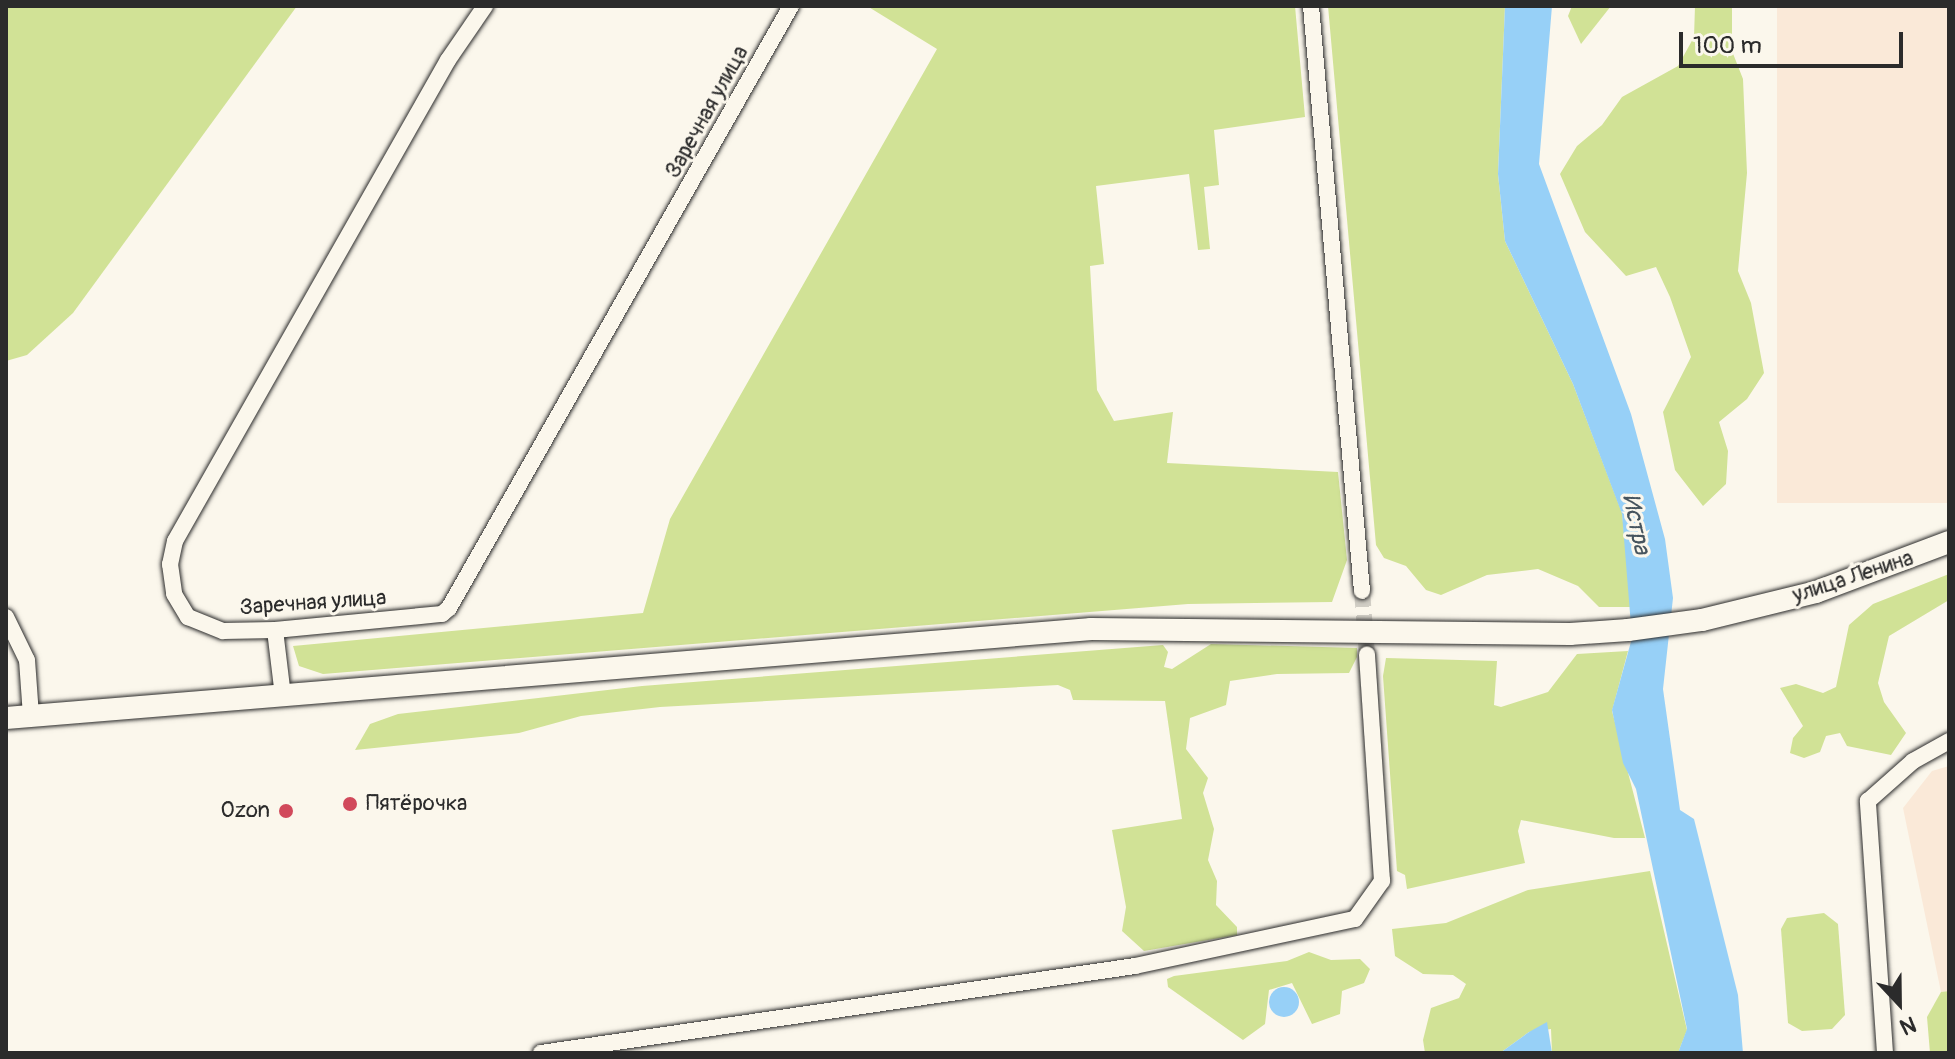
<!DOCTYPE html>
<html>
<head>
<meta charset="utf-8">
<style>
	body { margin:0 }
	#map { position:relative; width:1955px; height:1059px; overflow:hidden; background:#fbf7ec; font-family:Pangolin,sans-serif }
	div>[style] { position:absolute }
	.built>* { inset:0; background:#fae9d8; transform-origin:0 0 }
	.green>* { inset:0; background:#d1e296 }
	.water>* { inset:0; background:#97d0f7 }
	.round { border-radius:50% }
	.minor-tunnel>* { height:16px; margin-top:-8px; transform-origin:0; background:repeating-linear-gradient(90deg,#d1cec5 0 16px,transparent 0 24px) }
	.roads { filter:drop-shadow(0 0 2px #2b2b2b) drop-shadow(0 0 2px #2b2b2b) }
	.minor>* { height:16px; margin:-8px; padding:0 8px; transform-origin:8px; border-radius:8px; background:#fbf7ec }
	.secondary>* { height:22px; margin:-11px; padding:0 11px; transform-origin:11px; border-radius:11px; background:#fbf7ec }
	.dots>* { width:22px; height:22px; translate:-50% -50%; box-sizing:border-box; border:4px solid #fbf7ec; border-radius:50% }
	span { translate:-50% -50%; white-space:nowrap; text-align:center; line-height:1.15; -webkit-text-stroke:6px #fbf7ec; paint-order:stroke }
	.street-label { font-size:22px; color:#2b2b2b }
	.poi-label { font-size:22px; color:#2b2b2b }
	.left { translate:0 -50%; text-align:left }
	.right { translate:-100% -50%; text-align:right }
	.water-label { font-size:24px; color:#46545e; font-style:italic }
	.frame { position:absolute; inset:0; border:8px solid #2b2b2b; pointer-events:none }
	.north { position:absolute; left:1859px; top:963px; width:80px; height:80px; -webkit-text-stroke:6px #fbf7ec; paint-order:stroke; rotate:158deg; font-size:22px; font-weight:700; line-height:32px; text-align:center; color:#2b2b2b }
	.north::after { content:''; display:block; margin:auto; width:28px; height:36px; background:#2b2b2b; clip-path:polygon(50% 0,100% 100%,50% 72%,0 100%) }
	.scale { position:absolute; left:1679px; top:32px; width:224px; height:36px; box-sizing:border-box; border:4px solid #2b2b2b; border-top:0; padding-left:10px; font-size:24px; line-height:28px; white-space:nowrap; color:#2b2b2b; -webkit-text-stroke:6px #fbf7ec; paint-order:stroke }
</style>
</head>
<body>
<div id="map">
	<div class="built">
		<i style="left:1777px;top:6px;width:172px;height:497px"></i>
		<i style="clip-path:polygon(1949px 766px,1949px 991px,1941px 992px,1903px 808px,1932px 771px)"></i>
	</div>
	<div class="green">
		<i style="clip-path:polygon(6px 6px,297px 6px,73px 313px,27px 355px,6px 361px)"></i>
		<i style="clip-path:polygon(867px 6px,1295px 6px,1305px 117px,1214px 130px,1219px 185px,1204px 187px,1210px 249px,1198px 250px,1189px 174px,1096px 186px,1104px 264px,1090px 266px,1097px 390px,1114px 421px,1173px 412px,1167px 463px,1338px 472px,1347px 560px,1332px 602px,1188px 604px,323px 674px,299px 666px,293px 646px,643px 613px,670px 519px,937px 49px)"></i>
		<i style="clip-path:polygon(1328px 6px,1505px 6px,1498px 174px,1505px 241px,1573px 384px,1622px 513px,1632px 607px,1599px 607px,1578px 586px,1538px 569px,1487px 575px,1441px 595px,1426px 590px,1406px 566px,1384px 558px,1376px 545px)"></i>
		<i style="clip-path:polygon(1572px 6px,1611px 6px,1581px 44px,1568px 16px)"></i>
		<i style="clip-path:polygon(1695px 6px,1732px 6px,1732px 51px,1743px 79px,1747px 173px,1738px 271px,1751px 303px,1764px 373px,1747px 399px,1719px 422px,1728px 451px,1726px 484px,1703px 506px,1675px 470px,1663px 412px,1691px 357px,1670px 297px,1656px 267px,1626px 276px,1585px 232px,1560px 174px,1577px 146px,1602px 125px,1622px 97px,1678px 66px,1694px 37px)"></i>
		<i style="clip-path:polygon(1949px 574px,1949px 600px,1889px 636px,1878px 683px,1884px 702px,1906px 733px,1891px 755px,1847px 746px,1840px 733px,1826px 736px,1820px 752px,1804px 758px,1790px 753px,1793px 738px,1803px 726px,1780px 688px,1796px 684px,1823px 693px,1836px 687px,1849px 625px,1873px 604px)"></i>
		<i style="clip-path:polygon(1211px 644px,1357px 648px,1357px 657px,1349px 673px,1277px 674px,1230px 681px,1226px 705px,1190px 718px,1186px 749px,1208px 778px,1203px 793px,1214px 829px,1208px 860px,1217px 881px,1216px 905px,1237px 927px,1237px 935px,1144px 951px,1122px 931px,1126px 907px,1112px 830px,1182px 819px,1165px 701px,1073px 700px,1070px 690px,1058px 685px,660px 707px,581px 716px,519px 733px,355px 750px,370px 724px,398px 714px,642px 686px,1163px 645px,1168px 652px,1164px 667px,1172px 669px)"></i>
		<i style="clip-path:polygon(1628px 651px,1612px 711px,1645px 838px,1614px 838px,1521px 820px,1518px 831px,1525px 863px,1407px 889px,1405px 875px,1397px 871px,1383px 676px,1386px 658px,1497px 661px,1494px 705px,1501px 707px,1548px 692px,1577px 654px)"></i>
		<i style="clip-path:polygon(1650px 871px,1687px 1030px,1678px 1053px,1552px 1053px,1551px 1029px,1529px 1032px,1500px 1053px,1425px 1053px,1423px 1040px,1431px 1008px,1459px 998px,1466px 984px,1453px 975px,1423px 974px,1395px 956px,1392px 929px,1446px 923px,1528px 890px)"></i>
		<i style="clip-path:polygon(1824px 913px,1838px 924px,1845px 1015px,1832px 1029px,1802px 1031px,1788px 1023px,1781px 929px,1787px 918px)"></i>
		<i style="clip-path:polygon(1309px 952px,1331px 960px,1360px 959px,1370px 969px,1364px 983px,1342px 991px,1340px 1014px,1312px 1024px,1292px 983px,1269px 990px,1265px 1024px,1243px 1040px,1168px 987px,1167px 979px,1174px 976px,1287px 961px)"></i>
		<i style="clip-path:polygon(1949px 991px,1949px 1053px,1930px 1053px,1927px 1017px,1941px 992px)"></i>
	</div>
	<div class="water">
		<i style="clip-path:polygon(1505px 6px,1552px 6px,1539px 164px,1631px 414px,1665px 539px,1673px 598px,1663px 689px,1680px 810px,1694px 819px,1738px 995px,1743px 1053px,1678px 1053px,1687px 1029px,1636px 789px,1623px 763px,1612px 710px,1632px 638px,1622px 514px,1573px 384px,1505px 241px,1498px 174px)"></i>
		<i class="round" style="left:1269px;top:987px;width:30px;height:30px"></i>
		<i style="clip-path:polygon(1547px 1022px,1552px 1053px,1500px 1053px,1529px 1032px)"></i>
	</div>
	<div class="minor-tunnel">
		<i style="left:1362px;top:591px;width:63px;rotate:85.5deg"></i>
	</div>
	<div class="roads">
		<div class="minor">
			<i style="left:485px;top:6px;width:65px;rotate:124.4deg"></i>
			<i style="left:448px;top:60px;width:553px;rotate:119.58deg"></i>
			<i style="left:175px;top:541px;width:24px;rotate:102deg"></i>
			<i style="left:170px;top:564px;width:30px;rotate:82deg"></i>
			<i style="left:174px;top:594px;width:27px;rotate:59deg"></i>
			<i style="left:188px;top:617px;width:38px;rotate:22deg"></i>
			<i style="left:223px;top:631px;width:52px;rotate:-1.1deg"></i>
			<i style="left:275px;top:630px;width:168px;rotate:-5.5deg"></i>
			<i style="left:442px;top:614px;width:9px;rotate:-41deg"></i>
			<i style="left:449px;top:608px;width:692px;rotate:-60.4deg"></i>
			<i style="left:1311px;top:6px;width:587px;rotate:85.02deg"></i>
			<i style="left:6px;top:617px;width:48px;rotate:64deg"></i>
			<i style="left:27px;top:660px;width:56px;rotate:85.9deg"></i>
			<i style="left:275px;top:630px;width:66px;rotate:83.1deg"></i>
			<i style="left:541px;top:1053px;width:600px;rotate:-8.33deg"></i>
			<i style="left:1135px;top:966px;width:225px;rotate:-12.1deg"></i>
			<i style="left:1355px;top:919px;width:47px;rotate:-54.6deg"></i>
			<i style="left:1382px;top:881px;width:227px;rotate:-93.8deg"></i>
			<i style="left:1885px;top:1053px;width:253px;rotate:-93.9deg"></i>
			<i style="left:1868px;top:801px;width:60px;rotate:-41.6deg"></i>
			<i style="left:1913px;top:761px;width:41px;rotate:-29.1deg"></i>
		</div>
		<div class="secondary">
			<i style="left:6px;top:718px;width:1089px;rotate:-4.69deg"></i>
			<i style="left:1091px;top:629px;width:479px;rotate:0.6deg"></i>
			<i style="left:1570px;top:634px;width:58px;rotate:-3.9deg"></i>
			<i style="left:1628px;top:630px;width:75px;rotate:-7.7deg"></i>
			<i style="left:1702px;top:620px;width:117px;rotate:-13.8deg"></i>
			<i style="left:1816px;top:592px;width:142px;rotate:-20.6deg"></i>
		</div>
	</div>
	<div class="dots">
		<i style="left:350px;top:804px;background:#d1495b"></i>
		<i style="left:286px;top:811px;background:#d1495b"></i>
	</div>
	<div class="street-label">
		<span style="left:707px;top:112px;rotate:-61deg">Заречная улица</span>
		<span style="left:1853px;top:577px;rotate:-18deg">улица Ленина</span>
		<span style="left:313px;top:603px;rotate:-4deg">Заречная улица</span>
	</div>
	<div class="poi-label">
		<span class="left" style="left:366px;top:804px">Пятёрочка</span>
		<span class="right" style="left:270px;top:811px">Ozon</span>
	</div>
	<div class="water-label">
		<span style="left:1636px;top:524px;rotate:78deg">Истра</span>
	</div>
	<div class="frame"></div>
	<div class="north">N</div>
	<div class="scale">100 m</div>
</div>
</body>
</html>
